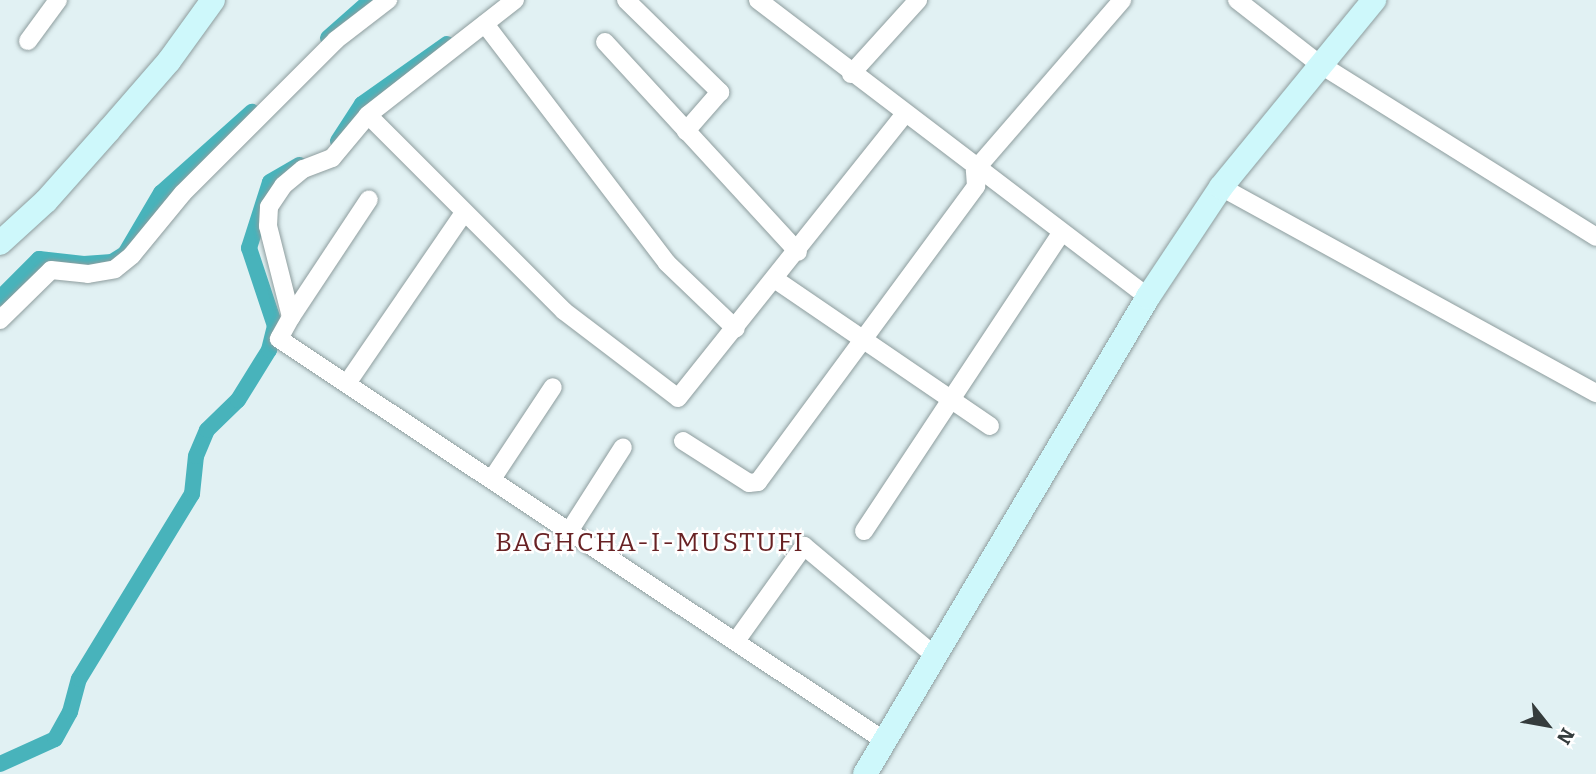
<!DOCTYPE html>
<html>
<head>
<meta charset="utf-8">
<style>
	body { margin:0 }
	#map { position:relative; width:1596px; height:774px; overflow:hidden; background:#e1f1f3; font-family:Bitter,serif }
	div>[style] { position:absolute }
	.canal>* { height:16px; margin:-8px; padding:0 8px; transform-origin:8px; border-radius:8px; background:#48b3bb }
	.roads { filter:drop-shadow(0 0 2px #8e9d9e) drop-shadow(0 0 2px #8e9d9e) }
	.street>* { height:18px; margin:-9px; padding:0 9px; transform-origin:9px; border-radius:9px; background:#fff }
	.secondary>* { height:24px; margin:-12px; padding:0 12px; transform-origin:12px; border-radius:12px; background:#cef8fb }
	span { translate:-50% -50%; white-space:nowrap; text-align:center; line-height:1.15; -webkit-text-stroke:5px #fff; paint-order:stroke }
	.neighbourhood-label { font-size:26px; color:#682224; letter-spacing:2px }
	.north { position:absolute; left:1512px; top:690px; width:70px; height:70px; -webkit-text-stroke:5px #fff; paint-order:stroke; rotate:121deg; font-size:19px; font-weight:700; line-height:28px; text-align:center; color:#353c3c }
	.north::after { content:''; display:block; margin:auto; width:24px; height:32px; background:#353c3c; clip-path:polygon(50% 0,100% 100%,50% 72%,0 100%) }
</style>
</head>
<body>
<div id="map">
	<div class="canal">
		<i style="left:328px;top:38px;width:57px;rotate:-41.5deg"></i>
		<i style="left:338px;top:141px;width:44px;rotate:-57deg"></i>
		<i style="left:362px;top:104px;width:104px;rotate:-35.2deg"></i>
		<i style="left:0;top:298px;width:55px;rotate:-45deg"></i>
		<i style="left:39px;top:259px;width:45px;rotate:6.3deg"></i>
		<i style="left:84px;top:264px;width:28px;rotate:-4deg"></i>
		<i style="left:112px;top:262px;width:15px;rotate:-32deg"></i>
		<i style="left:125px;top:254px;width:71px;rotate:-59.5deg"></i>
		<i style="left:161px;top:193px;width:122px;rotate:-41.7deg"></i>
		<i style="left:0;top:764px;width:60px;rotate:-24.4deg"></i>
		<i style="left:55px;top:739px;width:31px;rotate:-61deg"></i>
		<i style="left:70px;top:712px;width:34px;rotate:-75deg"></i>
		<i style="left:79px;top:679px;width:217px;rotate:-58.6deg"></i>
		<i style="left:192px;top:494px;width:38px;rotate:-84deg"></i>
		<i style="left:196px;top:456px;width:28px;rotate:-67deg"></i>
		<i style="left:207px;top:430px;width:43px;rotate:-44.1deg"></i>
		<i style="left:238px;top:400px;width:59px;rotate:-58.2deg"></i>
		<i style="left:269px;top:350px;width:25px;rotate:-76deg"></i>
		<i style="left:275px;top:326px;width:82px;rotate:-108.4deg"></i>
		<i style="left:249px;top:248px;width:69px;rotate:-72.3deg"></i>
		<i style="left:270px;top:182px;width:34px;rotate:-30deg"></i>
	</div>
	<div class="roads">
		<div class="street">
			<i style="left:515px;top:0;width:187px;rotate:142deg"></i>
			<i style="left:368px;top:115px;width:56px;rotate:129.9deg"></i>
			<i style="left:332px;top:158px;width:31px;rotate:159deg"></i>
			<i style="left:303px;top:169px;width:26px;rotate:140deg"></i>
			<i style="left:283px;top:186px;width:25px;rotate:124deg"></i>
			<i style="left:269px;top:207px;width:19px;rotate:93deg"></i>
			<i style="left:268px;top:226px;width:94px;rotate:75.8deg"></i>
			<i style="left:291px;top:317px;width:25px;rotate:119deg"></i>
			<i style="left:279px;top:339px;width:727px;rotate:33.56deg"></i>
			<i style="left:626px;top:0;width:132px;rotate:44.4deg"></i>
			<i style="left:720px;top:92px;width:52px;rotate:131.1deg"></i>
			<i style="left:758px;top:0;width:490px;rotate:37.3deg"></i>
			<i style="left:1237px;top:0;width:103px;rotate:37.9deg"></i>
			<i style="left:1318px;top:63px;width:328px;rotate:32deg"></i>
			<i style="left:485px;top:24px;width:300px;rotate:52.7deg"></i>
			<i style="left:667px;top:263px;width:95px;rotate:43.7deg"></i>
			<i style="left:28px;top:41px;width:51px;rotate:-53.8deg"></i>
			<i style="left:605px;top:42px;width:285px;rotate:47.4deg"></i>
			<i style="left:851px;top:74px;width:100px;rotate:-47.8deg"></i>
			<i style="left:368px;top:115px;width:277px;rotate:45deg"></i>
			<i style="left:564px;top:311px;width:143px;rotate:37.3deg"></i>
			<i style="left:678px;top:398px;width:362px;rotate:-51.4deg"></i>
			<i style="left:1221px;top:187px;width:428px;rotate:28.8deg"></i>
			<i style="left:776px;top:280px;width:259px;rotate:34.3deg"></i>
			<i style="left:291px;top:317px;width:141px;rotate:-56.5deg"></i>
			<i style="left:0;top:320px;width:71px;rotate:-44.4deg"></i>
			<i style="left:51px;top:270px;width:37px;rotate:6deg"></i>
			<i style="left:88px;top:274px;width:27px;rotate:-10deg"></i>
			<i style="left:115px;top:269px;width:22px;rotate:-39deg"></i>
			<i style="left:132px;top:255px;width:80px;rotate:-50.6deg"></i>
			<i style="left:183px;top:193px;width:216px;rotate:-45deg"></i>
			<i style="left:336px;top:40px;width:66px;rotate:-37.6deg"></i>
			<i style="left:348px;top:382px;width:204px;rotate:-55.6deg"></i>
			<i style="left:683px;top:441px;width:78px;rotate:32.5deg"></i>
			<i style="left:749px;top:483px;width:9px;rotate:-6deg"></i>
			<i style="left:758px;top:482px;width:368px;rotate:-53.6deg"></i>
			<i style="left:976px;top:186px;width:16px;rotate:-94deg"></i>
			<i style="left:975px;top:170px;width:225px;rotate:-49.1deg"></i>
			<i style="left:492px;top:479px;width:110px;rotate:-56.5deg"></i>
			<i style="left:570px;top:530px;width:98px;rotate:-57.4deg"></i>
			<i style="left:864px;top:531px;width:357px;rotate:-56.5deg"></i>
			<i style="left:736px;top:641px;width:117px;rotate:-54.4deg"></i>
			<i style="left:804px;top:546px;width:171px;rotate:40deg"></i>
		</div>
		<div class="secondary">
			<i style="left:0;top:243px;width:62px;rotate:-42.4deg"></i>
			<i style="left:46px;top:201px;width:95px;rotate:-48.4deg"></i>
			<i style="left:109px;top:130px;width:91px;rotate:-49deg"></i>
			<i style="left:169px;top:61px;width:75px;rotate:-54.2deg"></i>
			<i style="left:865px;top:774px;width:555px;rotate:-59.32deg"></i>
			<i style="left:1148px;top:297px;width:132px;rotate:-56.4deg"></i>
			<i style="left:1221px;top:187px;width:242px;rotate:-50.7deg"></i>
		</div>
	</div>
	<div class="neighbourhood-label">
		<span style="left:650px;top:543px">BAGHCHA-I-MUSTUFI</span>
	</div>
	<div class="north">N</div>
</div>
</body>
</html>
